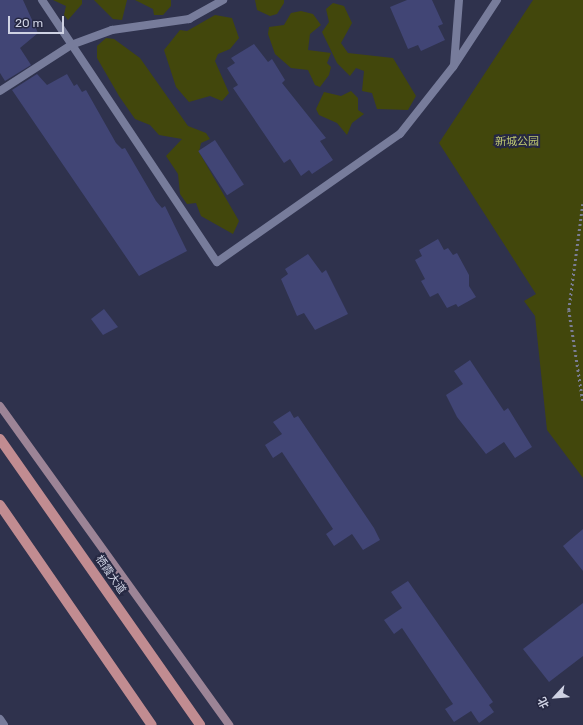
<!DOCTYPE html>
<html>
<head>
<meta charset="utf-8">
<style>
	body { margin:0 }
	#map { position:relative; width:583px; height:725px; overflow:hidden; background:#2f324d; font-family:Rubik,"Noto Sans SC",sans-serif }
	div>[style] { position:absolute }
	.green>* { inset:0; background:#42470c }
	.building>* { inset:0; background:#414575; transform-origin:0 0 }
	.path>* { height:2.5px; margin-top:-1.25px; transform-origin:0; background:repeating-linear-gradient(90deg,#7a7d93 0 2px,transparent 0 5px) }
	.street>* { height:8px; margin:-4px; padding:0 4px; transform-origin:4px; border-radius:4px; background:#777c9b }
	.secondary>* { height:8px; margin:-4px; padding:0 4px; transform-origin:4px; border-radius:4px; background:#9c8496 }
	.primary>* { height:10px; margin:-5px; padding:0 5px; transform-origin:5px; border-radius:5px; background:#c18c91 }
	span { translate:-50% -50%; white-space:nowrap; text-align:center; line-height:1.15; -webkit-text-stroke:4px #262842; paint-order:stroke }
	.park-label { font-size:11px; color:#bdc671 }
	.street-label { font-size:11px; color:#cfd2e3 }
	.north { position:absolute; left:535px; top:677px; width:40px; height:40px; -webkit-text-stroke:3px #262842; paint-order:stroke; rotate:244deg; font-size:11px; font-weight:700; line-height:16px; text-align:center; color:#cfd2e3 }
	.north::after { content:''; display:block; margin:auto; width:14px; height:18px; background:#cfd2e3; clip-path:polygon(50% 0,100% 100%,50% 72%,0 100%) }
	.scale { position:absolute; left:8px; top:16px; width:56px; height:18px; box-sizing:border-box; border:2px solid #cfd2e3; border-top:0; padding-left:5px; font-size:12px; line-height:14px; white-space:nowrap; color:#cfd2e3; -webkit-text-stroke:3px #262842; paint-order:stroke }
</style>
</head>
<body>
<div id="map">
	<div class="green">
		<i style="clip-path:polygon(53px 0,82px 0,82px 4px,68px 20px,64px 15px,66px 6px)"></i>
		<i style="clip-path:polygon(94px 0,127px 0,122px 20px,113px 19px)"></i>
		<i style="clip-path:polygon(135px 0,171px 0,171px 6px,163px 15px,154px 15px,153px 9px)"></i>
		<i style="clip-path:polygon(255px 0,284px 0,284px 3px,277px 14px,270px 16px,257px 10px)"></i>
		<i style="clip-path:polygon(533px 0,583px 0,583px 478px,547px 430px,535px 316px,524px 301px,536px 294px,439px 143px)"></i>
		<i style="clip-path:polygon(333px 3px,344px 6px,352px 23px,341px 43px,348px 53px,393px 58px,416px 96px,408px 110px,377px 109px,372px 93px,362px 91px,364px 71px,356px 68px,350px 76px,337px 63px,322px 32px,329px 22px,326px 9px)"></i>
		<i style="clip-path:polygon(301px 11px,313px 14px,321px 25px,310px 34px,308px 50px,331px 53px,327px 63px,331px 67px,329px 75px,320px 87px,315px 85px,308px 70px,291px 68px,275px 54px,268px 34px,269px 27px,284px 25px,291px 13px)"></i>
		<i style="clip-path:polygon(215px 15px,232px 18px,239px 38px,230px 49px,218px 54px,215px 61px,229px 93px,222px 101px,210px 96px,189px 102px,176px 87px,164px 50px,180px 30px,187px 31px)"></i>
		<i style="clip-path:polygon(106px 38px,114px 39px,140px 58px,188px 126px,206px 133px,210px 139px,201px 143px,199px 152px,239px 221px,233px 234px,201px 216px,196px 203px,187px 204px,180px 194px,178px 174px,166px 156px,182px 139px,159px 135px,150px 125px,135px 119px,119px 96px,97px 58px,97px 46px)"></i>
		<i style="clip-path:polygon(351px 91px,358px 98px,358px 110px,364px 114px,352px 123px,347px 135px,337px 123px,319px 115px,316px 109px,324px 92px,341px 96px)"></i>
	</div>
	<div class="building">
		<i style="clip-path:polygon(0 0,23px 0,38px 33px,20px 48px,31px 65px,5px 81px,0 73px)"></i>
		<i style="clip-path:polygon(407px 0,432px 0,443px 24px,438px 26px,445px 40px,421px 51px,418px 45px,408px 49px,390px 7px)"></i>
		<i style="clip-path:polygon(254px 44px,268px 62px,272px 59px,285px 80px,282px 83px,326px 138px,320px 141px,333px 160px,312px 174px,309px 170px,301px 176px,290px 159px,284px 163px,233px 88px,238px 85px,227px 68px,235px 63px,231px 58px)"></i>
		<i style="clip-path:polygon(37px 74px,47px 85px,67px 74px,74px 86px,77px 84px,82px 92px,86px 90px,116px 143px,122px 149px,125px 148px,156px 201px,162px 208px,165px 206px,187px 251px,139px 276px,12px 90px)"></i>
		<i style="left:215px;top:140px;width:53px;height:20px;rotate:57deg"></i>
		<i style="clip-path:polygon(438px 239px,444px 250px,448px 248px,453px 255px,457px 253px,469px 275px,469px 286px,476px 297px,458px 307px,456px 304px,447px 308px,438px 293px,430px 297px,421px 281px,425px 279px,415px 260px,422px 256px,419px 250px)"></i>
		<i style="clip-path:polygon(308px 254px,322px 273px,326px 270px,348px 314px,315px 330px,304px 313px,297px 316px,281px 279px,288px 274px,285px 269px)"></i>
		<i style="clip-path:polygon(104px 309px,118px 327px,103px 335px,91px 319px)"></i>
		<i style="clip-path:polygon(470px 360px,504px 411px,508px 408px,532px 447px,515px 458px,504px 442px,486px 454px,457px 417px,446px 395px,463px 384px,454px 371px)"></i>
		<i style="clip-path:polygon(290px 411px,294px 418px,298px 416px,374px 528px,380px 540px,363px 550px,352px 534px,334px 546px,326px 534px,333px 529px,282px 452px,273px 458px,265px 445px,282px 434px,273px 422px)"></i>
		<i style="clip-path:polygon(583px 529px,583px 571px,563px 546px)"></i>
		<i style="clip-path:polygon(408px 581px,493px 702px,489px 705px,494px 712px,479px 723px,471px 711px,454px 722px,445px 709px,453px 704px,402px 628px,394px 634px,384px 620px,402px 608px,391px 592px)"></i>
		<i style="clip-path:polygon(583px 603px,583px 656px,549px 682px,523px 649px)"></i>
	</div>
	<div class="path">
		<i style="left:583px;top:204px;width:107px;rotate:97.5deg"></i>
		<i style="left:569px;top:310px;width:92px;rotate:81.3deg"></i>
	</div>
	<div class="street">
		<i style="left:42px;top:0;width:315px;rotate:56.3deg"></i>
		<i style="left:217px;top:262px;width:223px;rotate:-35deg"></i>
		<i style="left:400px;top:134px;width:85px;rotate:-51.7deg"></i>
		<i style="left:453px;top:67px;width:80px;rotate:-56.7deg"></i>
		<i style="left:454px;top:65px;width:65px;rotate:-85.6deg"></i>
		<i style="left:0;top:91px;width:85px;rotate:-32.9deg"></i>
		<i style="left:71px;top:45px;width:44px;rotate:-20.1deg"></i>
		<i style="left:112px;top:30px;width:78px;rotate:-8.1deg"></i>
		<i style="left:189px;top:19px;width:39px;rotate:-29deg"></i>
		<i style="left:0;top:719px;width:7px;rotate:56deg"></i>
	</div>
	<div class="secondary">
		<i style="left:0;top:406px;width:393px;rotate:54.3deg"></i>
	</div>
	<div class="primary">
		<i style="left:0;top:439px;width:349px;rotate:55deg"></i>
		<i style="left:0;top:505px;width:267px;rotate:55.4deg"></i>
	</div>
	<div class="park-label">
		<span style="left:517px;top:142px">新城公园</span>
	</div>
	<div class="street-label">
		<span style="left:110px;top:575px;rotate:55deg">栖霞大道</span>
	</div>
	<div class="north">北</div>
	<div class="scale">20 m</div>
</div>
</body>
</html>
